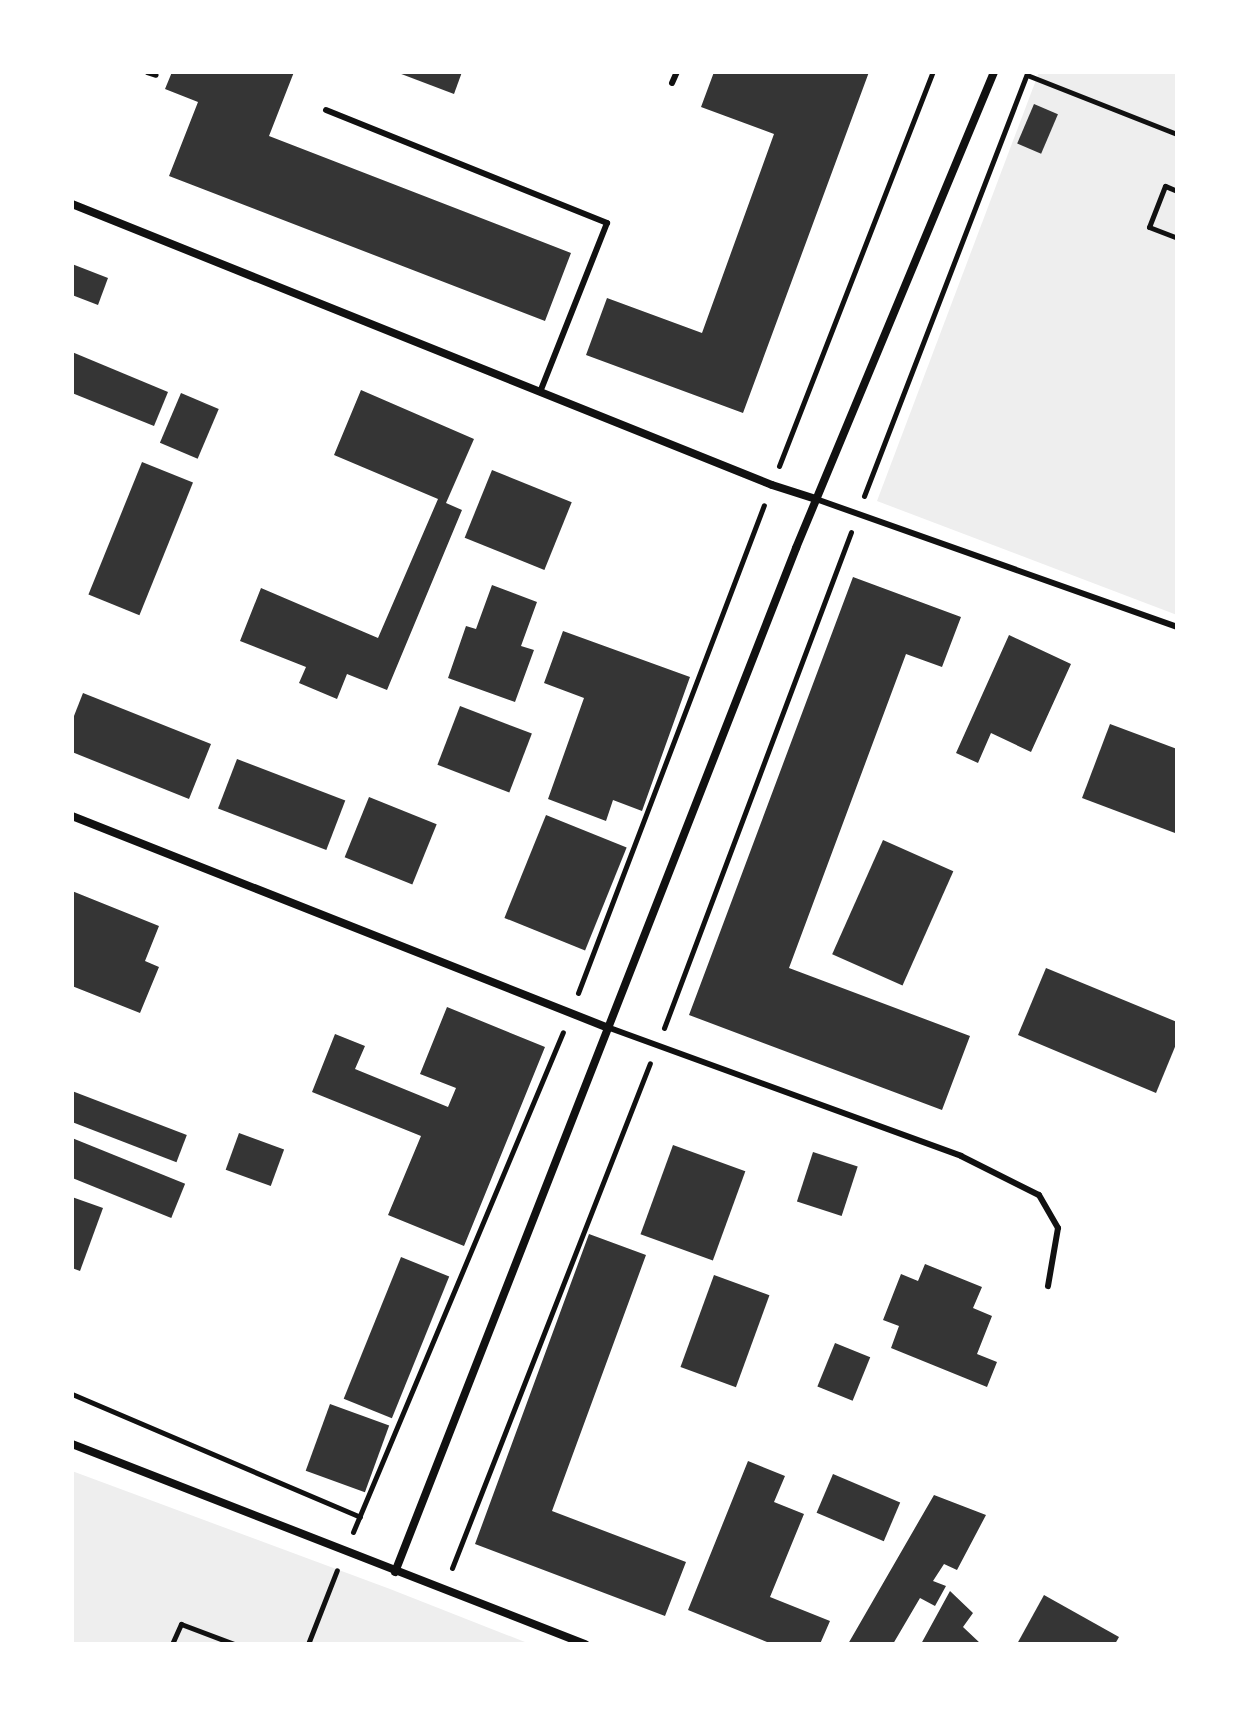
<!DOCTYPE html>
<html>
<head>
<meta charset="utf-8">
<style>
	body { margin:0 }
	#map { position:relative; width:1249px; height:1716px; overflow:hidden; background:#fff; font-family:"Sofia Sans Condensed",sans-serif }
	div>[style] { position:absolute }
	.green>* { inset:0; background:#eee }
	.building>* { inset:0; background:#353535; transform-origin:0 0 }
	.path>* { height:5px; margin:-2.5px; padding:0 2.5px; transform-origin:2.5px; border-radius:2.5px; background:#111 }
	.service>* { height:6px; margin:-3px; padding:0 3px; transform-origin:3px; border-radius:3px; background:#111 }
	.minor>* { height:8px; margin:-4px; padding:0 4px; transform-origin:4px; border-radius:4px; background:#111 }
	span { translate:-50% -50%; white-space:nowrap; text-align:center; line-height:1.15; -webkit-text-stroke:8px #fff; paint-order:stroke }
	.frame { position:absolute; inset:0; border:74px solid #fff; pointer-events:none }
</style>
</head>
<body>
<div id="map">
	<div class="green">
		<i style="clip-path:polygon(1039px 72px,1177px 72px,1177px 615px,877px 501px)"></i>
		<i style="clip-path:polygon(72px 1471px,390px 1589px,530px 1644px,72px 1644px)"></i>
	</div>
	<div class="building">
		<i style="clip-path:polygon(172px 72px,294px 72px,269px 136px,571px 253px,545px 321px,169px 176px,198px 102px,165px 89px)"></i>
		<i style="clip-path:polygon(396px 72px,462px 72px,454px 94px)"></i>
		<i style="clip-path:polygon(714px 72px,869px 72px,743px 413px,586px 355px,607px 298px,702px 333px,774px 134px,701px 107px)"></i>
		<i style="left:1034px;top:104px;width:26px;height:43px;rotate:23deg"></i>
		<i style="clip-path:polygon(72px 264px,108px 278px,98px 305px,72px 295px)"></i>
		<i style="clip-path:polygon(72px 352px,168px 392px,154px 426px,72px 393px)"></i>
		<i style="clip-path:polygon(361px 390px,474px 439px,446px 503px,462px 510px,387px 690px,347px 674px,337px 699px,299px 683px,306px 667px,240px 641px,261px 588px,378px 638px,438px 499px,334px 455px)"></i>
		<i style="left:181px;top:393px;width:41px;height:54px;rotate:23deg"></i>
		<i style="left:142px;top:462px;width:55px;height:143px;rotate:22deg"></i>
		<i style="left:492px;top:470px;width:86px;height:73px;rotate:22deg"></i>
		<i style="clip-path:polygon(853px 577px,961px 617px,942px 667px,906px 654px,789px 968px,970px 1036px,942px 1110px,689px 1015px)"></i>
		<i style="clip-path:polygon(492px 585px,537px 602px,521px 646px,534px 650px,515px 702px,448px 678px,466px 626px,476px 629px)"></i>
		<i style="clip-path:polygon(563px 631px,690px 677px,642px 811px,613px 800px,606px 821px,548px 799px,584px 698px,544px 683px)"></i>
		<i style="clip-path:polygon(1009px 635px,1071px 664px,1031px 752px,991px 733px,978px 763px,956px 753px)"></i>
		<i style="clip-path:polygon(83px 693px,211px 744px,189px 799px,72px 752px,72px 721px)"></i>
		<i style="left:460px;top:706px;width:77px;height:63px;rotate:21deg"></i>
		<i style="clip-path:polygon(1110px 724px,1177px 749px,1175px 833px,1082px 798px)"></i>
		<i style="left:237px;top:759px;width:116px;height:53px;rotate:21deg"></i>
		<i style="left:369px;top:797px;width:73px;height:65px;rotate:22deg"></i>
		<i style="left:546px;top:815px;width:87px;height:111px;rotate:22deg"></i>
		<i style="left:883px;top:840px;width:77px;height:125px;rotate:24deg"></i>
		<i style="clip-path:polygon(72px 891px,159px 926px,145px 961px,159px 967px,140px 1013px,72px 986px)"></i>
		<i style="clip-path:polygon(1046px 968px,1177px 1022px,1177px 1042px,1156px 1093px,1018px 1035px)"></i>
		<i style="clip-path:polygon(447px 1007px,545px 1047px,464px 1246px,388px 1215px,421px 1136px,312px 1092px,335px 1034px,365px 1046px,355px 1069px,448px 1107px,456px 1088px,420px 1074px)"></i>
		<i style="left:72px;top:1091px;width:123px;height:29px;rotate:21deg"></i>
		<i style="left:239px;top:1133px;width:48px;height:39px;rotate:20deg"></i>
		<i style="left:72px;top:1138px;width:122px;height:37px;rotate:22deg"></i>
		<i style="left:673px;top:1145px;width:77px;height:95px;rotate:20deg"></i>
		<i style="left:813px;top:1152px;width:47px;height:52px;rotate:18deg"></i>
		<i style="clip-path:polygon(72px 1197px,103px 1208px,80px 1271px,72px 1268px)"></i>
		<i style="clip-path:polygon(589px 1234px,646px 1255px,552px 1511px,686px 1562px,665px 1616px,475px 1544px)"></i>
		<i style="left:401px;top:1257px;width:52px;height:153px;rotate:22deg"></i>
		<i style="clip-path:polygon(925px 1264px,982px 1287px,973px 1308px,992px 1316px,977px 1354px,997px 1362px,987px 1387px,891px 1348px,899px 1326px,883px 1320px,901px 1274px,918px 1281px)"></i>
		<i style="left:714px;top:1275px;width:59px;height:98px;rotate:20deg"></i>
		<i style="left:835px;top:1343px;width:38px;height:47px;rotate:22deg"></i>
		<i style="left:330px;top:1404px;width:63px;height:71px;rotate:20deg"></i>
		<i style="clip-path:polygon(748px 1461px,785px 1476px,774px 1502px,804px 1514px,770px 1597px,830px 1621px,820px 1644px,772px 1644px,688px 1610px)"></i>
		<i style="left:833px;top:1474px;width:73px;height:42px;rotate:23deg"></i>
		<i style="clip-path:polygon(934px 1495px,986px 1515px,957px 1570px,944px 1564px,933px 1581px,946px 1586px,935px 1606px,920px 1598px,893px 1644px,848px 1644px)"></i>
		<i style="clip-path:polygon(950px 1591px,973px 1613px,963px 1627px,981px 1644px,921px 1644px)"></i>
		<i style="clip-path:polygon(1044px 1595px,1119px 1637px,1115px 1644px,1017px 1644px)"></i>
	</div>
	<div class="path">
		<i style="left:147px;top:72px;width:9px;rotate:18deg"></i>
		<i style="left:1027px;top:75px;width:161px;rotate:21.5deg"></i>
		<i style="left:1177px;top:191px;width:13px;rotate:-157deg"></i>
		<i style="left:1165px;top:186px;width:44px;rotate:111.3deg"></i>
		<i style="left:1149px;top:227px;width:30px;rotate:21deg"></i>
		<i style="left:779px;top:466px;width:423px;rotate:-68.7deg"></i>
		<i style="left:864px;top:496px;width:455px;rotate:-68.9deg"></i>
		<i style="left:578px;top:993px;width:522px;rotate:-69.14deg"></i>
		<i style="left:664px;top:1028px;width:530px;rotate:-69.34deg"></i>
		<i style="left:72px;top:1394px;width:313px;rotate:23.1deg"></i>
		<i style="left:353px;top:1532px;width:542px;rotate:-67.22deg"></i>
		<i style="left:452px;top:1568px;width:542px;rotate:-68.59deg"></i>
		<i style="left:148px;top:1644px;width:24px"></i>
		<i style="left:172px;top:1644px;width:22px;rotate:-66deg"></i>
		<i style="left:181px;top:1624px;width:57px;rotate:20.7deg"></i>
		<i style="left:308px;top:1644px;width:79px;rotate:-68.6deg"></i>
	</div>
	<div class="service">
		<i style="left:672px;top:83px;width:12px;rotate:-66deg"></i>
		<i style="left:326px;top:110px;width:303px;rotate:21.9deg"></i>
		<i style="left:607px;top:223px;width:182px;rotate:111.6deg"></i>
		<i style="left:816px;top:499px;width:383px;rotate:19.5deg"></i>
		<i style="left:607px;top:1027px;width:377px;rotate:20deg"></i>
		<i style="left:961px;top:1156px;width:87px;rotate:26.6deg"></i>
		<i style="left:1039px;top:1195px;width:38px;rotate:60deg"></i>
		<i style="left:1058px;top:1228px;width:59px;rotate:99.8deg"></i>
	</div>
	<div class="minor">
		<i style="left:72px;top:204px;width:754px;rotate:21.87deg"></i>
		<i style="left:772px;top:485px;width:46px;rotate:17.7deg"></i>
		<i style="left:72px;top:816px;width:574px;rotate:21.56deg"></i>
		<i style="left:72px;top:1444px;width:551px;rotate:21.3deg"></i>
		<i style="left:395px;top:1572px;width:1100px;rotate:-68.61deg"></i>
		<i style="left:796px;top:548px;width:516px;rotate:-67.41deg"></i>
	</div>
	<div class="frame"></div>
</div>
</body>
</html>
